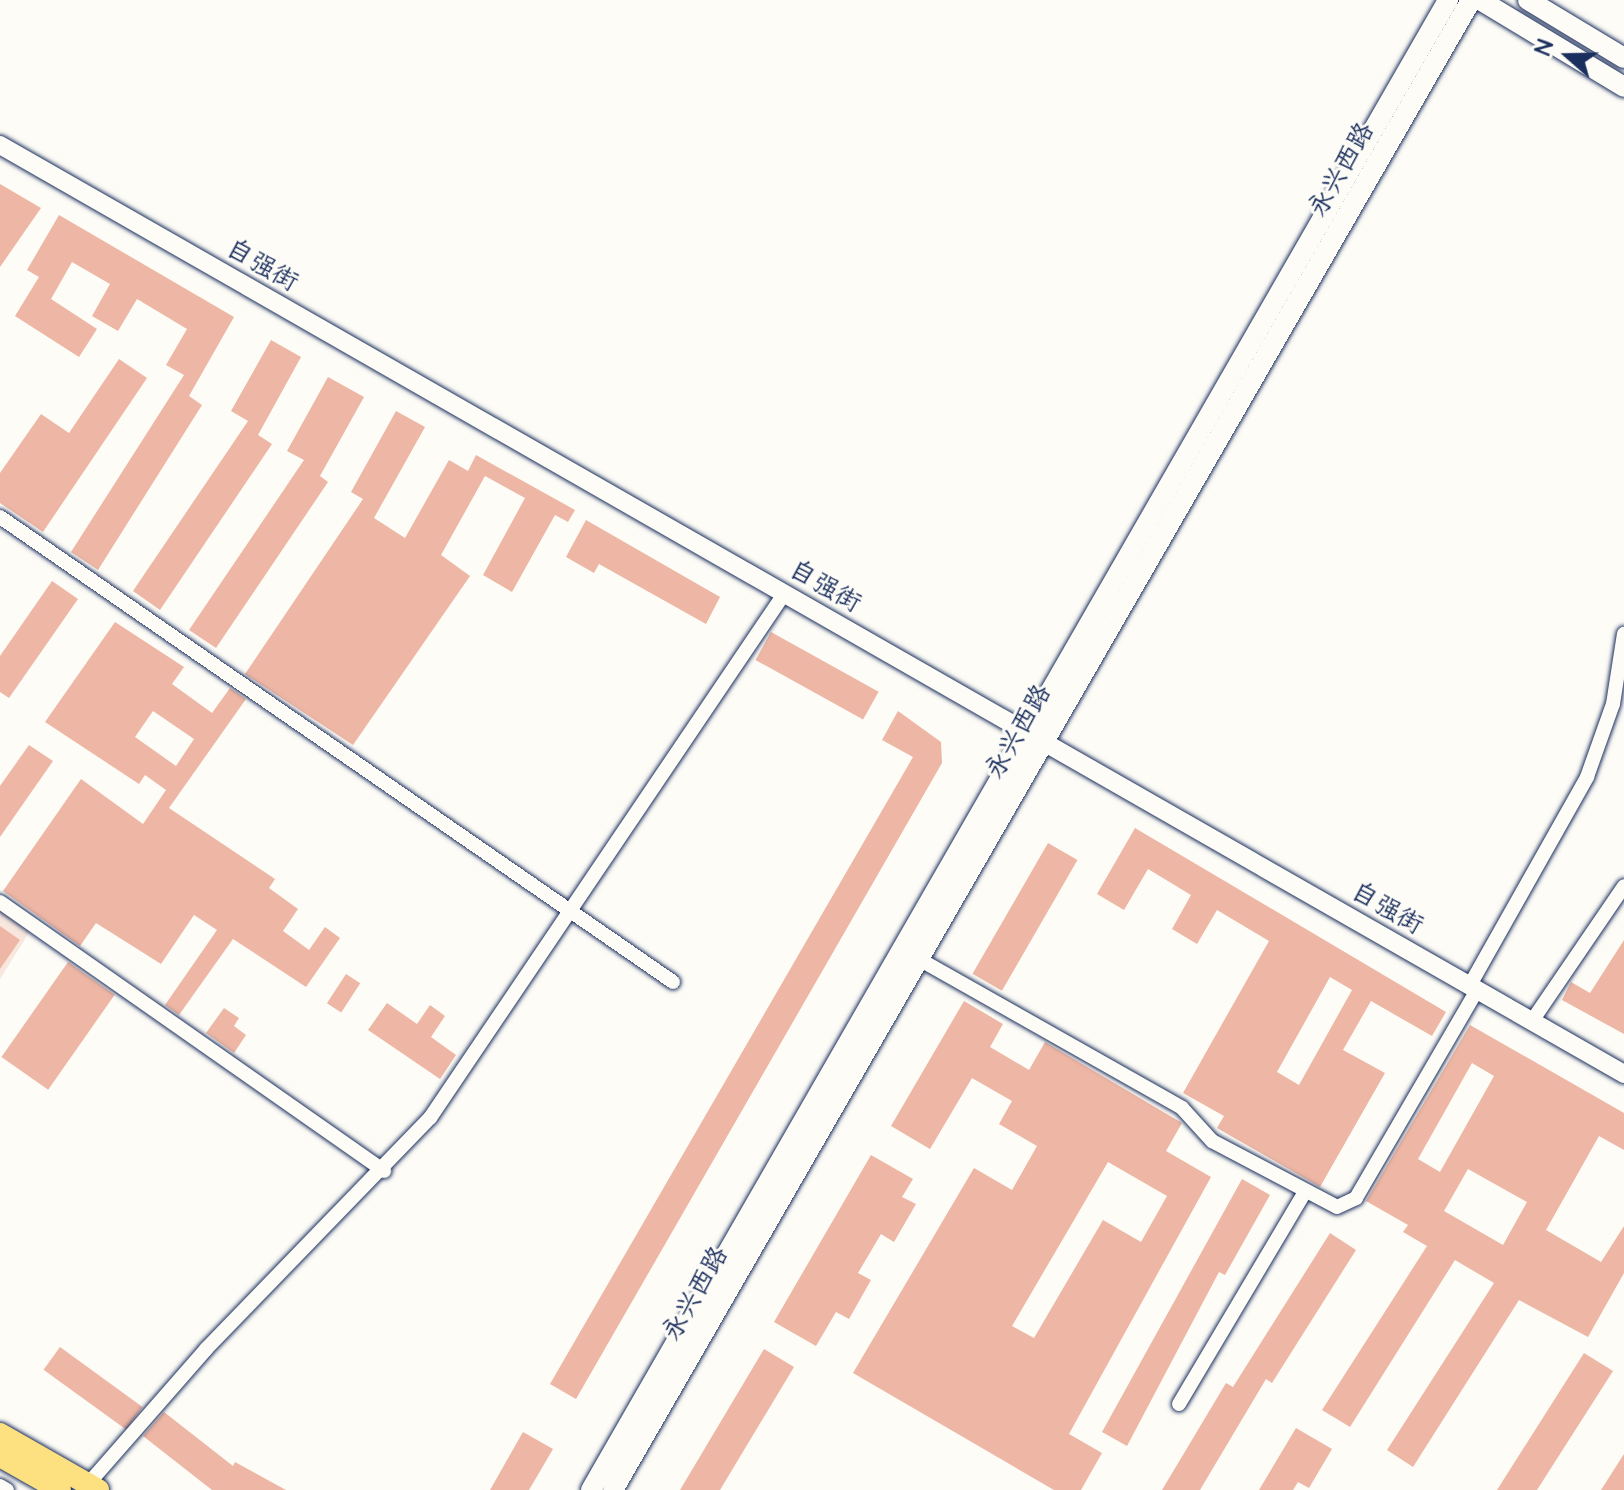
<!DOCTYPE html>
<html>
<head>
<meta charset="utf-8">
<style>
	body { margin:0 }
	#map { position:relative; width:1624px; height:1490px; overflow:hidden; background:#fdfcf7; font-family:"Architects Daughter","LXGW WenKai TC",sans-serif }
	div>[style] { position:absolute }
	.built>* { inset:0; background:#f8e7de }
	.building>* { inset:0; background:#eeb6a4; transform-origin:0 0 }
	.roads { filter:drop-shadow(0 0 2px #1b2f5e) drop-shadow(0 0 2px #1b2f5e) }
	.minor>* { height:14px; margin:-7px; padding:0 7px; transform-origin:7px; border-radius:7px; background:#fdfcf7 }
	.tertiary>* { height:18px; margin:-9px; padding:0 9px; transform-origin:9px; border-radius:9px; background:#fdfcf7 }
	.secondary>* { height:20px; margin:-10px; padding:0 10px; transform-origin:10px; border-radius:10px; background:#fdfcf7 }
	.primary>* { height:22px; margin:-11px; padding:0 11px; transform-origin:11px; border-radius:11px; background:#fde080 }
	span { translate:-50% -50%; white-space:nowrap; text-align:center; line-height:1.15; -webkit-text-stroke:6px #fdfcf7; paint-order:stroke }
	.street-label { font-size:26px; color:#1b2f5e }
	.north { position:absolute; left:1528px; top:16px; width:80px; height:80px; -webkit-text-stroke:6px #fdfcf7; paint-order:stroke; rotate:290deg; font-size:22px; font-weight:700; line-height:32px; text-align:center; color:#1b2f5e }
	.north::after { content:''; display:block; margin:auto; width:28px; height:36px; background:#1b2f5e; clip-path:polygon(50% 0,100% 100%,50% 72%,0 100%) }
</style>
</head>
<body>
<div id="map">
	<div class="built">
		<i style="clip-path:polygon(0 911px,30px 931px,0 979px)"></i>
	</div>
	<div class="building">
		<i style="clip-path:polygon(0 184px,41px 208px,0 267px)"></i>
		<i style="clip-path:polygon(59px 215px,234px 317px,189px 396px,202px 405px,98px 570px,71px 552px,184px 375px,166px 365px,187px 329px,137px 299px,118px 331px,92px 316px,110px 284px,72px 262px,51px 299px,97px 329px,79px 357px,15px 316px,39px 277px,27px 270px)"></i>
		<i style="clip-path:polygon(271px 340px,301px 357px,258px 435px,272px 444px,160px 610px,133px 591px,248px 421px,231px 411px)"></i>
		<i style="clip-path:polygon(119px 359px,147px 378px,43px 532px,0 503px,0 473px,41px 414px,69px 433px)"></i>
		<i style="clip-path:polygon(328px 377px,364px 397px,320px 476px,328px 482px,216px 648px,189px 630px,304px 460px,287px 451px)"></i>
		<i style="clip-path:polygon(396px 411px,425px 427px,374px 518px,405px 538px,449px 460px,468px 471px,476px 455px,575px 510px,568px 522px,555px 515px,512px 592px,483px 575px,525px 498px,485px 476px,441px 555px,470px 576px,353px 745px,245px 674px,363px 499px,351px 492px)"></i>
		<i style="clip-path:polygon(586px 520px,720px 597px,706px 624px,599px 564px,594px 573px,566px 557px)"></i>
		<i style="clip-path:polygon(52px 581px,78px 599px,9px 698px,0 692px,0 656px)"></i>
		<i style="clip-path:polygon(evenodd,115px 622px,184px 667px,172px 684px,212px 713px,230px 688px,246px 699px,169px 808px,275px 879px,269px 888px,298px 909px,283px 931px,309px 950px,325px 927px,340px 938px,306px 987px,233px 939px,179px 1015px,165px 1005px,217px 930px,194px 915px,161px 964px,96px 923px,80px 946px,3px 891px,81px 779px,143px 824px,166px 790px,145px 775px,139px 784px,45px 722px,115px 622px,153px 711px,194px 739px,176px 766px,135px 737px,153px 711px)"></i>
		<i style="left:771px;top:632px;width:123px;height:32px;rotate:29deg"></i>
		<i style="clip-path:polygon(898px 711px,941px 742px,942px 763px,576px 1399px,550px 1384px,913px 757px,882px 740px)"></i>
		<i style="clip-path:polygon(29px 745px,53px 761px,0 837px,0 786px)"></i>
		<i style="clip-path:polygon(evenodd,1135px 828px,1446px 1012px,1432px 1036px,1371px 1001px,1343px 1050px,1385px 1073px,1320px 1187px,1217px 1128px,1224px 1116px,1183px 1093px,1269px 941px,1217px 910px,1197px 944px,1172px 929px,1191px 895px,1148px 869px,1124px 910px,1097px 894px,1135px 828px,1330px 977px,1352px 990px,1299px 1085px,1277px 1072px,1330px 977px)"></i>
		<i style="left:1048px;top:843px;width:34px;height:151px;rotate:30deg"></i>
		<i style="clip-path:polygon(0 926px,20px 940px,0 969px)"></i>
		<i style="clip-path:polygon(1624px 940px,1624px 1034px,1562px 1000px,1571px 982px,1590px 993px)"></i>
		<i style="left:68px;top:962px;width:57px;height:116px;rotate:35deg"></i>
		<i style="left:346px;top:974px;width:17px;height:35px;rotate:33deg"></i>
		<i style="clip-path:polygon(evenodd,964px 1001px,1003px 1024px,990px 1047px,1029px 1070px,1045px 1042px,1182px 1123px,1166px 1151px,1211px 1177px,1069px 1434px,1102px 1453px,1081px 1490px,1054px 1490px,853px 1373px,974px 1168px,1012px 1190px,1037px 1146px,999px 1124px,1012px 1101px,972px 1078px,930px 1149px,891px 1126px,964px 1001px,1108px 1162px,1167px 1196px,1141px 1242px,1103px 1220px,1034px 1338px,1012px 1326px,1108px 1162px)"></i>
		<i style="clip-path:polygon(387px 1003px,417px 1024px,430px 1005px,445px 1016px,431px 1037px,456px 1055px,440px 1079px,368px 1030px)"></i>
		<i style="clip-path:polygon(224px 1008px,239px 1018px,234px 1026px,246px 1035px,234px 1053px,206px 1033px)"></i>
		<i style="clip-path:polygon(evenodd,1470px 1025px,1624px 1113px,1624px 1150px,1599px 1136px,1546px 1230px,1601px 1262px,1624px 1226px,1624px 1273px,1588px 1337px,1519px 1300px,1413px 1467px,1387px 1450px,1494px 1283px,1455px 1260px,1350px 1427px,1322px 1410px,1427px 1246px,1403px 1232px,1408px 1225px,1366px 1201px,1470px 1025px,1472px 1063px,1494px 1076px,1440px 1172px,1418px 1159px,1472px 1063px,1470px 1025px,1468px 1169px,1527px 1202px,1503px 1245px,1444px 1211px,1468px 1169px)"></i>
		<i style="clip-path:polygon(871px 1155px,913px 1179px,902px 1197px,916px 1204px,894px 1242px,881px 1234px,858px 1273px,871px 1280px,849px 1319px,836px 1312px,816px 1346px,774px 1322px)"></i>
		<i style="clip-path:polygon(1242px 1179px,1270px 1195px,1225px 1275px,1219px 1272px,1127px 1446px,1102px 1432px)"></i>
		<i style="clip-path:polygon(1330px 1233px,1356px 1250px,1272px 1383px,1266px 1379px,1200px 1490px,1162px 1490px,1226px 1383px,1233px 1387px)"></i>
		<i style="left:60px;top:1347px;width:102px;height:28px;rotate:36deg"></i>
		<i style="clip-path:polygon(764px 1349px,794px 1367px,720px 1490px,680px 1490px)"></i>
		<i style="clip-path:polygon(1584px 1353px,1613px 1371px,1537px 1490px,1497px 1490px)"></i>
		<i style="clip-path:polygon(164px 1412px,233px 1466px,235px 1462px,286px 1490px,212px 1490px,143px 1436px)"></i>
		<i style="clip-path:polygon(1296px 1428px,1332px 1449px,1309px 1488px,1298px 1482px,1293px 1490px,1259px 1490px)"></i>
		<i style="clip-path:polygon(523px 1432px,553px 1449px,529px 1490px,490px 1490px)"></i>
		<i style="clip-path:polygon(1624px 1454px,1624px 1490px,1601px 1490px)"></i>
	</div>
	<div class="roads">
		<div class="minor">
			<i style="left:0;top:517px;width:818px;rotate:34.64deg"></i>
			<i style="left:0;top:902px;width:469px;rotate:35deg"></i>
			<i style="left:919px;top:959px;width:302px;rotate:29.5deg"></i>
			<i style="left:1182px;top:1108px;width:45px;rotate:47.7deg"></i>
			<i style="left:1212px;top:1141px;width:141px;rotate:27.8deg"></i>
			<i style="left:1337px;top:1207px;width:21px;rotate:-25deg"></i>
			<i style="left:1356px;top:1198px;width:241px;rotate:-59.8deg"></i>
			<i style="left:1470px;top:985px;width:239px;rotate:-60.6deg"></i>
			<i style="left:1587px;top:777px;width:77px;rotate:-70.4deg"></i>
			<i style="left:1613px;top:704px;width:71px;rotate:-81.1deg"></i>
			<i style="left:1532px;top:1021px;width:163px;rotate:-55.7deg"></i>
			<i style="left:1179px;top:1404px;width:247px;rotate:-59.3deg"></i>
			<i style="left:88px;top:1484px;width:179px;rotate:-48.8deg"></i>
			<i style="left:206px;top:1349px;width:322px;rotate:-45.9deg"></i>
			<i style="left:430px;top:1118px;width:632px;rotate:-55.96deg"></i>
			<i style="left:0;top:1486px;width:8px;rotate:30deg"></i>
		</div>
		<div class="tertiary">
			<i style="left:0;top:145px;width:1871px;rotate:29.77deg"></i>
		</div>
		<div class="secondary">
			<i style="left:1480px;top:0;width:168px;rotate:31.1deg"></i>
			<i style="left:1528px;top:0;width:112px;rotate:31.1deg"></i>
			<i style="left:591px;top:1490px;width:1719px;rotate:-60.09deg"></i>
			<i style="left:613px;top:1490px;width:1719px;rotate:-60.06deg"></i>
		</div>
		<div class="primary">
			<i style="left:0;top:1434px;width:113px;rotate:29.7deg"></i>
			<i style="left:0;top:1456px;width:69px;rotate:29.5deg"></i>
		</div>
	</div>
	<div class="street-label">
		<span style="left:1342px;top:170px;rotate:-60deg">永兴西路</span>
		<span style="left:262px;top:266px;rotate:30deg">自强街</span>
		<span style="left:825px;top:587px;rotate:30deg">自强街</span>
		<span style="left:1019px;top:732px;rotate:-60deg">永兴西路</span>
		<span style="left:1387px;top:909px;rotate:30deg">自强街</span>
		<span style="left:696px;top:1294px;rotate:-60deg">永兴西路</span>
	</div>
	<div class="north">N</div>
</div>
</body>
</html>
